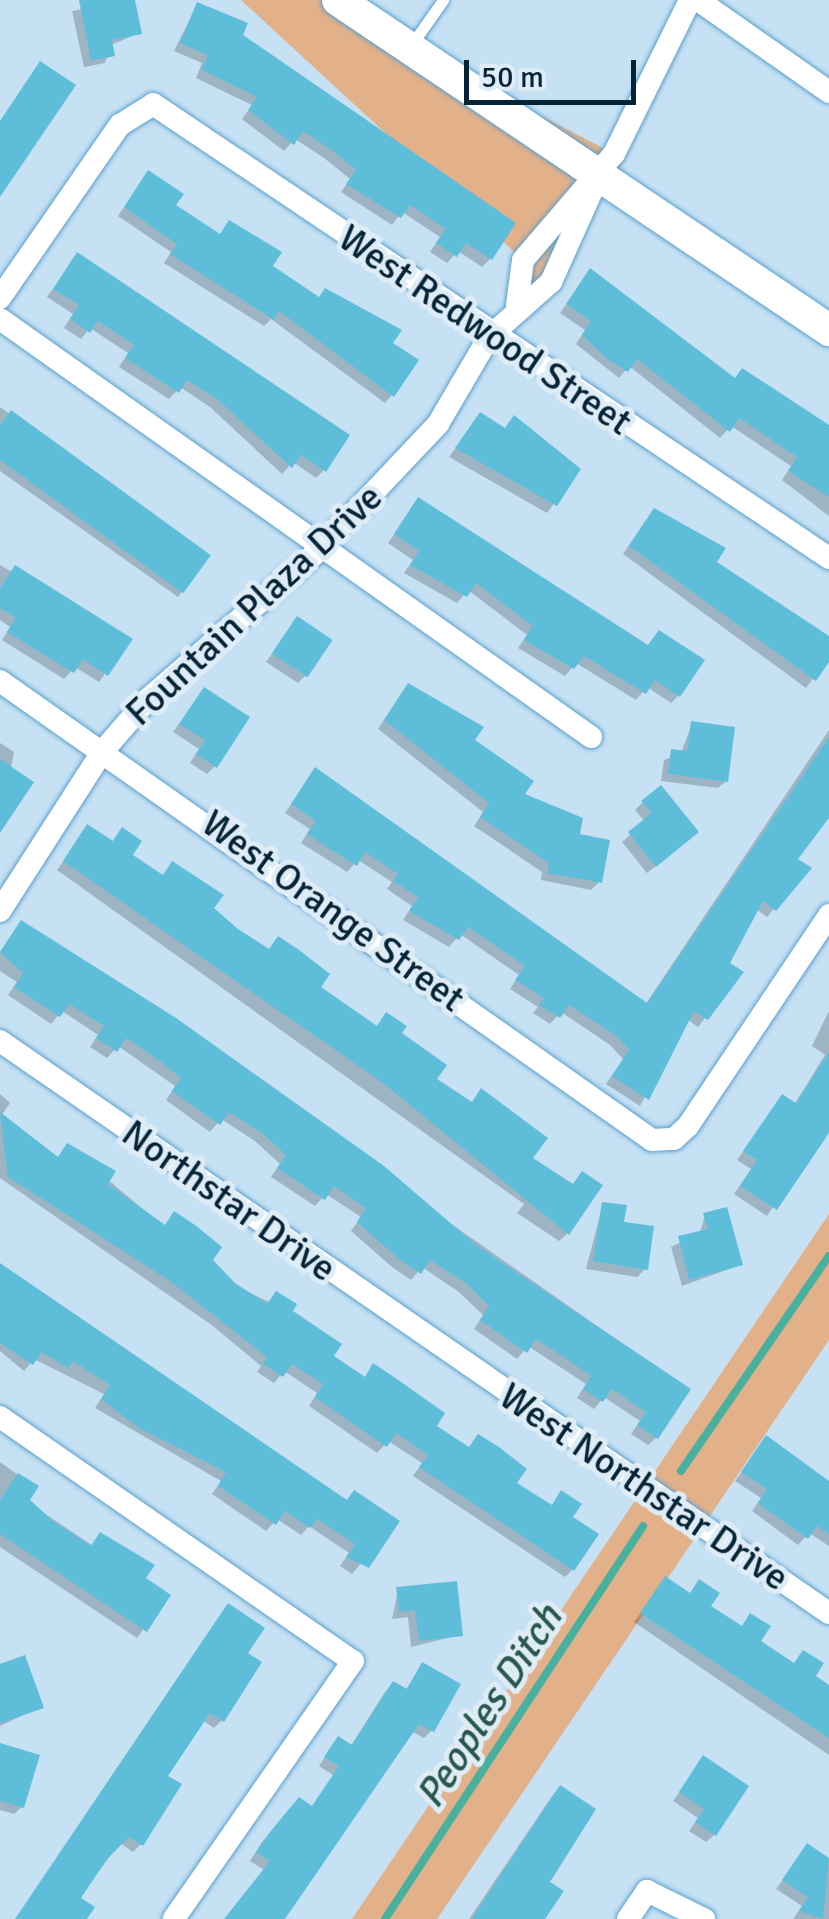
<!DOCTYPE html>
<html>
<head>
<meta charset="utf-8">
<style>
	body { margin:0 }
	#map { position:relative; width:829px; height:1919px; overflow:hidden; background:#c6e1f4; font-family:Signika,sans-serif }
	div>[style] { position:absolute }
	.green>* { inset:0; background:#e2b18a }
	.shadow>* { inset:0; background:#0003 }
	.stream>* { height:8px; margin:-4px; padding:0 4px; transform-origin:4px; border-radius:4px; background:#48b09e }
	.building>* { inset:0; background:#5ebeda; transform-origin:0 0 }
	.roads { filter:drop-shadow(0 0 2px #5ba0ce) drop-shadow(0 0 2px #5ba0ce) }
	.service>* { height:11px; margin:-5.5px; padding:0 5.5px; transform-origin:5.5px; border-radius:5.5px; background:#fff }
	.minor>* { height:22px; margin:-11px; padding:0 11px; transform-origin:11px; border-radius:11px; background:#fff }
	.secondary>* { height:32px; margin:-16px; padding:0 16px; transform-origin:16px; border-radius:16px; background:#fff }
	span { translate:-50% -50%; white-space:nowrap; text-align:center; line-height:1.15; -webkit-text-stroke:10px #deecf6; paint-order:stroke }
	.street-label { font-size:38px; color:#052436 }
	.water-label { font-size:40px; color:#2a574e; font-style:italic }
	.scale { position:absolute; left:464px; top:60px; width:172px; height:45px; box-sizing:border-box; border:5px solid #052436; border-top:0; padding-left:12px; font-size:30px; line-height:35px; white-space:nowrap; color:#052436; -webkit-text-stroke:8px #deecf6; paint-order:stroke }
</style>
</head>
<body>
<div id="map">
	<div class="green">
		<i style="clip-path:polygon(241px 0,356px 0,474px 82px,613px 153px,629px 129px,626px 156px,551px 282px,517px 305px,523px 260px)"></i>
		<i style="clip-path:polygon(829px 1214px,829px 1340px,437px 1919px,352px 1919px)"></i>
	</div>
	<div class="shadow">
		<i style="clip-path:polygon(133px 0,139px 33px,111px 45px,105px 63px,84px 67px,72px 11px)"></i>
		<i style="clip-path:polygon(197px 5px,512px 224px,490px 259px,482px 267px,458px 251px,447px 263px,430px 252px,440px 237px,402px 212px,392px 225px,341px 192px,350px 179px,324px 158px,295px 139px,284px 151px,242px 119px,252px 105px,196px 78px,202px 63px,174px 51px)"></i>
		<i style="clip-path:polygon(141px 182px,219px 236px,229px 224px,269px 267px,390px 344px,392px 395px,385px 403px,271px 319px,264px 326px,164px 263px,171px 252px,118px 216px)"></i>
		<i style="clip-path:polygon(78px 255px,324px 470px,316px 478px,293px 462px,282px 474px,210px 407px,180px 387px,169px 399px,119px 367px,128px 353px,90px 328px,81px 339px,64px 328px,73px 314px,47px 297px)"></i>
		<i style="clip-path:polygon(590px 271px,733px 380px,829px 430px,829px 516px,782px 480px,791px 466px,731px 426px,720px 438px,629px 366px,619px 378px,576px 344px,585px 330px,560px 313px)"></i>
		<i style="clip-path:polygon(0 407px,209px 555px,178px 597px,0 471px)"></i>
		<i style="clip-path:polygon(480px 415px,504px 430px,514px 418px,578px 470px,547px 513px,449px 457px)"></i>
		<i style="clip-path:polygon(418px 500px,647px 647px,659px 633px,678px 696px,671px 703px,647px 687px,636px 700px,576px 663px,565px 676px,518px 648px,527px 635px,468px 590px,457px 603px,404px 573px,413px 560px,388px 543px)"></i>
		<i style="clip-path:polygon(646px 520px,829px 639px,829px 658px,806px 688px,623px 554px)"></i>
		<i style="clip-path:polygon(0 565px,129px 640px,99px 682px,75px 667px,64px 679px,2px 640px,10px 627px,0 620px)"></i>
		<i style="clip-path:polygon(297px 619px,306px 675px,298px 683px,266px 662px)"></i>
		<i style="clip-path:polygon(204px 690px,215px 766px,207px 774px,190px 763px,199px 749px,173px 732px)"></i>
		<i style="clip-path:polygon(401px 694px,471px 741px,521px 795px,577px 836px,599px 882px,591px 890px,541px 880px,542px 872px,474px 826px,483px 812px,378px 729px)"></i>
		<i style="clip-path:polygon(692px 724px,726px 781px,718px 788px,661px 781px,664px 760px,681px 753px)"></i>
		<i style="clip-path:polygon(829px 730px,829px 813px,795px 859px,808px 868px,767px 917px,756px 909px,727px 964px,740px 973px,698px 1027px,687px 1019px,640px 1106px,606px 1084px,623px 1059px,610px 1045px,561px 1012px,550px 1024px,533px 1013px,538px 1007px,510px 989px,519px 975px,460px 934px,449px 947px,403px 920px,412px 906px,387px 889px,392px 882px,358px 860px,347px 872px,301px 843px,310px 829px,285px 813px,315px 770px,645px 1005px)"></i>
		<i style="clip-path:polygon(0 743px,14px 752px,0 825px)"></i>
		<i style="clip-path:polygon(643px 802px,688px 840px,647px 873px,622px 842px,645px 822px,635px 810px)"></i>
		<i style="clip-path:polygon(88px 827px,111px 843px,122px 830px,130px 855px,161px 877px,172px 864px,236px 931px,375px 1028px,386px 1015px,434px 1079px,471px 1104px,481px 1092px,530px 1159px,572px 1186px,599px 1185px,567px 1234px,559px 1241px,517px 1213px,524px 1204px,57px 870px)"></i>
		<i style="clip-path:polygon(22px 923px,687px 1389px,656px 1438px,648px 1445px,631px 1434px,640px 1421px,604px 1397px,594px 1409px,577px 1398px,586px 1384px,528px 1346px,517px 1359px,474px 1329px,483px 1315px,459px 1292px,422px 1267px,411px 1280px,392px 1267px,351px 1231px,361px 1217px,326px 1194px,315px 1206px,271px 1177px,280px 1164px,255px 1141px,221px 1119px,210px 1132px,192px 1119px,166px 1100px,175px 1086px,118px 1046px,107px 1058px,90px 1047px,98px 1035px,62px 1011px,51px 1024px,8px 995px,17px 982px,0 971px,0 952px)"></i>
		<i style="clip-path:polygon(829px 1011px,829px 1121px,767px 1216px,734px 1194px,751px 1169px,737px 1160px,782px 1097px,794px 1105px,825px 1055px,812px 1046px)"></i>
		<i style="clip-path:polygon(0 1094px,10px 1103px,1px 1116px,57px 1159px,68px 1146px,164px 1227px,174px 1214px,233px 1285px,289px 1311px,330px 1357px,363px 1379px,374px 1366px,434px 1427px,550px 1507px,562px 1493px,572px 1570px,565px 1577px,413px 1476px,422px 1463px,388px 1441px,377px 1453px,309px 1406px,317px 1393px,284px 1371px,274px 1383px,257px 1372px,261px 1366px,213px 1326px,0 1178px)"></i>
		<i style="clip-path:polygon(603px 1204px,645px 1269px,637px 1277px,586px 1269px)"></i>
		<i style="clip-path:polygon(705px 1215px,740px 1265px,682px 1286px,671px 1247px,700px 1233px)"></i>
		<i style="clip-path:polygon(0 1266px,346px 1502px,396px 1521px,352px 1574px,340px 1566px,349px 1553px,309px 1526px,301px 1535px,277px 1519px,266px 1531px,212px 1494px,221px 1481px,95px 1408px,104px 1394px,34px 1359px,24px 1371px,0 1351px)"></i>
		<i style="clip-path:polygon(766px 1439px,829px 1481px,829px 1546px,809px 1533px,798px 1545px,752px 1511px,761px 1498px,735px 1481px)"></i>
		<i style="clip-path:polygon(0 1462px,35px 1487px,26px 1501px,168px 1596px,137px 1638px,0 1547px)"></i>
		<i style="clip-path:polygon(665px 1579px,689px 1595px,699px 1582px,708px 1607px,740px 1628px,751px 1616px,758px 1642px,829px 1688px,829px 1755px,634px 1622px)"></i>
		<i style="clip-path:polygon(398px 1590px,460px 1635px,411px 1647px,408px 1617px,392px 1619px)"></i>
		<i style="clip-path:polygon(244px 1654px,222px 1720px,214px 1728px,202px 1720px,165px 1776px,141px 1844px,133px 1852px,120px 1843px,78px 1899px,84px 1919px,18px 1919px)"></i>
		<i style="clip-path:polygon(422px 1665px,432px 1730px,424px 1738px,411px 1731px,280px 1919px,227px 1919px,264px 1870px,250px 1861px,262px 1842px,291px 1808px,311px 1808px,333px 1775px,319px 1766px,331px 1747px,350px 1747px,385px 1692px,393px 1684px,405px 1691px)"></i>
		<i style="clip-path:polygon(0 1667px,41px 1707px,0 1726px)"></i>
		<i style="clip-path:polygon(0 1746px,22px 1807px,14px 1814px,0 1810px)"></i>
		<i style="clip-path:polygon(703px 1758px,714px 1835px,706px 1842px,689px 1831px,698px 1818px,673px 1801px)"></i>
		<i style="clip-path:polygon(560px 1788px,542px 1919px,469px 1919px,552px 1796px)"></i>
		<i style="clip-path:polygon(807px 1847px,829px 1861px,829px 1919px,793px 1919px,802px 1906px,776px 1889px)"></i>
	</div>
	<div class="stream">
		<i style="left:681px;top:1471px;width:261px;rotate:-55.5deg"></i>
		<i style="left:385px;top:1919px;width:470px;rotate:-56.7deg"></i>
	</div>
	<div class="building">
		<i style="clip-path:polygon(79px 0,135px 0,142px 34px,112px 40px,115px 56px,91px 61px)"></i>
		<i style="clip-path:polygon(197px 2px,248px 23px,243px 35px,516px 223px,492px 260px,466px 243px,457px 257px,436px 243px,446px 229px,410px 205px,401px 218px,346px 184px,356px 170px,332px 150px,303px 131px,294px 145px,248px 110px,257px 97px,202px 70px,208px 55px,180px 43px)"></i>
		<i style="clip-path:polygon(40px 61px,76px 85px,0 197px,0 121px)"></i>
		<i style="clip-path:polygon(148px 170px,184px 194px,176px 205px,220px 234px,229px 220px,282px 252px,273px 266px,319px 297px,325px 288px,402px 330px,393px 343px,419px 360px,394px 397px,279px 311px,274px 320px,170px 254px,177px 244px,124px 207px)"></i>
		<i style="clip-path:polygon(77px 252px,350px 435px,326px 472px,301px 455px,292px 468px,218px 400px,187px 380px,179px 393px,125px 358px,134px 345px,98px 321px,90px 333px,70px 319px,79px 305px,53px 289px)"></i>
		<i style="clip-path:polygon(590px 268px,735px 378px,742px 368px,829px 425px,829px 497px,788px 471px,797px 457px,739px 418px,730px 432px,637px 359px,628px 372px,607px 359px,582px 335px,591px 321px,566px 304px)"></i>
		<i style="left:11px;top:410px;width:247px;height:47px;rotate:36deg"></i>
		<i style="clip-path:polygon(480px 412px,505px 428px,514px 415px,581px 469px,557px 506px,455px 448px)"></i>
		<i style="clip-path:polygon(418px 497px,648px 645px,659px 630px,705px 660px,680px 697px,655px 680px,646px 694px,584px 656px,574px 669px,524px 640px,533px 626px,476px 583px,467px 597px,410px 565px,419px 551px,394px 534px)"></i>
		<i style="clip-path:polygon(654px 508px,726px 548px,717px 562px,829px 636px,829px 662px,816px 681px,629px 546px)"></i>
		<i style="clip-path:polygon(15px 565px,133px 639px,108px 676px,83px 659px,74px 673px,7px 632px,16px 618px,0 608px,0 588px)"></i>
		<i style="left:297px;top:616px;width:43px;height:45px;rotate:34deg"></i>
		<i style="clip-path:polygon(408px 683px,484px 727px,475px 740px,534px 781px,525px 794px,583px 818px,580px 834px,610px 840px,602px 883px,547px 873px,549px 863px,480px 817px,489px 803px,384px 720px)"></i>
		<i style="clip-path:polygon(204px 687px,250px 717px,217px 768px,196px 754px,205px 740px,179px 724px)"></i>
		<i style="clip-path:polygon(691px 721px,735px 727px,728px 782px,668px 774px,671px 749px,687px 751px)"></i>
		<i style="clip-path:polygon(829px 737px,829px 818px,798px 859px,812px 868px,776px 911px,763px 901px,730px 963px,744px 972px,708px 1020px,694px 1011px,649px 1100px,612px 1076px,629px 1050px,618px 1037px,569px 1005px,560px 1018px,539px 1005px,544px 998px,515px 980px,525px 966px,468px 927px,459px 940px,409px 911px,418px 897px,393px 881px,398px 874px,365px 852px,357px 866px,328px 848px,307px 834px,316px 821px,291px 804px,315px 767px,647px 1003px)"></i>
		<i style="clip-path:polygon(0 759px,34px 782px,0 833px)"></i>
		<i style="clip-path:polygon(661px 785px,699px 832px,656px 867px,628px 832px,652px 813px,641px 801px)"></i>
		<i style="clip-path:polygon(87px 824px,113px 841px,122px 827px,142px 841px,133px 855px,163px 875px,172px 861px,224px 895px,214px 908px,238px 929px,269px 949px,278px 936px,299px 950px,330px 974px,321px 987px,377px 1026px,386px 1012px,407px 1026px,402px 1033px,447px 1065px,437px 1079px,472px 1102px,481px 1088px,548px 1138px,533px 1158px,573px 1184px,582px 1171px,603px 1185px,569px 1235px,383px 1083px,63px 861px)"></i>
		<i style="clip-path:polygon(21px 920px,176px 1018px,384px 1166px,476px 1245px,691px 1389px,658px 1439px,637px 1425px,646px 1412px,612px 1389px,603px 1402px,583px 1389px,591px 1376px,562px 1356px,536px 1339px,527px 1353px,480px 1320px,489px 1306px,467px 1284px,430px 1260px,421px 1274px,400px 1260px,357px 1222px,366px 1208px,334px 1186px,325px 1200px,277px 1168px,286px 1155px,263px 1134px,229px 1112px,220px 1125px,172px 1091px,181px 1078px,157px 1059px,126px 1038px,117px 1052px,96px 1038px,104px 1026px,69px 1004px,60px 1017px,14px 987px,23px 973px,0 952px)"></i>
		<i style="clip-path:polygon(829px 1052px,829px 1133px,777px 1210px,740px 1186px,757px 1160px,743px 1151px,782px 1094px,796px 1103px)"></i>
		<i style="clip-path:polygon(0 1112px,58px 1157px,67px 1143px,116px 1171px,108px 1184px,165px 1225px,174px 1211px,195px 1225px,222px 1247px,213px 1260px,235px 1283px,267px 1304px,276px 1291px,297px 1304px,293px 1311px,342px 1344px,334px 1356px,365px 1377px,373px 1363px,394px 1377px,445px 1413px,437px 1426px,469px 1447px,478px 1434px,499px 1447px,527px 1469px,517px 1483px,552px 1505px,561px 1490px,582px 1504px,573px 1517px,599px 1534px,574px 1571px,419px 1467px,428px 1455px,396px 1433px,387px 1447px,366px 1433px,315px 1397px,323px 1384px,292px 1364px,283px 1377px,263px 1364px,267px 1357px,170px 1281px,8px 1177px)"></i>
		<i style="clip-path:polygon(602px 1202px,627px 1205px,624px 1222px,654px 1226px,648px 1270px,593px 1261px)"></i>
		<i style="clip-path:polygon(727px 1207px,743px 1265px,689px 1280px,678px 1236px,708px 1229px,703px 1213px)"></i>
		<i style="clip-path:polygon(0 1263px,347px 1500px,354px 1490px,400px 1521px,369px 1568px,346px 1557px,355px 1544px,317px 1519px,310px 1528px,285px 1511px,276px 1525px,218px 1486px,226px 1472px,139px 1428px,101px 1399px,110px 1385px,73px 1361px,68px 1368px,42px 1352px,33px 1365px,0 1343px)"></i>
		<i style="clip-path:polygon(766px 1435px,829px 1481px,829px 1534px,817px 1526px,808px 1539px,758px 1503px,767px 1489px,741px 1472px)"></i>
		<i style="clip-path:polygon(18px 1473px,39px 1486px,30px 1500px,53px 1521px,91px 1546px,100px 1532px,155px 1565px,146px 1578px,171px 1595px,147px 1632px,0 1534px,0 1500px)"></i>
		<i style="clip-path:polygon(665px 1576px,690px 1593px,699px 1579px,720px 1593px,711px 1606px,742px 1626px,750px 1613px,771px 1626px,761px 1641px,794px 1663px,803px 1650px,824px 1663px,816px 1676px,829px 1685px,829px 1738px,640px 1613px)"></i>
		<i style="clip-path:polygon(457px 1581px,463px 1636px,419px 1641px,415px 1610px,399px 1612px,396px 1587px)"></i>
		<i style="clip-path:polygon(228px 1603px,265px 1628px,248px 1653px,262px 1662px,224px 1722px,210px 1713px,168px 1776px,182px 1784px,143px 1846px,129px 1837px,107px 1859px,81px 1898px,95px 1907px,87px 1919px,15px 1919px)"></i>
		<i style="clip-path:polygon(25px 1655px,44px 1708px,0 1723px,0 1664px)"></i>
		<i style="clip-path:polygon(422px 1662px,461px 1684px,434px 1732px,419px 1724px,285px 1919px,224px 1919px,270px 1861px,256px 1852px,270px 1832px,299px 1797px,312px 1806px,339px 1766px,324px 1757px,338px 1736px,352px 1745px,393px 1681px,407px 1689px)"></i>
		<i style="clip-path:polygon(0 1743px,40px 1755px,24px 1808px,0 1801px)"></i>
		<i style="clip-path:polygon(703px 1755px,749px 1786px,716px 1836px,695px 1822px,704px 1809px,679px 1792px)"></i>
		<i style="clip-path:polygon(560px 1785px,596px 1809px,550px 1882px,564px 1891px,545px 1919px,472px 1919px)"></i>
		<i style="clip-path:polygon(807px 1843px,829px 1858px,823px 1919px,799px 1911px,808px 1897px,782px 1880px)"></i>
	</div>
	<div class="roads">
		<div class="service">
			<i style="left:412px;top:44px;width:54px;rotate:-54.8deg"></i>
		</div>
		<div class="minor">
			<i style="left:698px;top:0;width:160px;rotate:35.1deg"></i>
			<i style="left:0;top:298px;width:211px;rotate:-55.3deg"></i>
			<i style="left:120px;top:125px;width:39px;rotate:-32deg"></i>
			<i style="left:153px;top:104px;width:814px;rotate:33.89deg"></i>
			<i style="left:517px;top:305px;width:45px;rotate:-82.4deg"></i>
			<i style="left:523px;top:260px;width:140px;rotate:-49.4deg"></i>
			<i style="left:614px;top:154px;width:172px;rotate:-63.7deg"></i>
			<i style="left:0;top:319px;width:724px;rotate:35.27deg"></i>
			<i style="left:0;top:681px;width:797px;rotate:35.15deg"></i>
			<i style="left:652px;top:1140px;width:22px;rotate:-3deg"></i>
			<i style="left:674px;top:1139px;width:19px;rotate:-43deg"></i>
			<i style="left:688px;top:1126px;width:254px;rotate:-56.2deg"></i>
			<i style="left:0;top:911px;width:189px;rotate:-57.3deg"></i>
			<i style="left:102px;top:752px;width:70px;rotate:-49deg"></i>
			<i style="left:148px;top:699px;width:225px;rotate:-41deg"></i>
			<i style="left:318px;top:551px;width:175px;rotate:-46.6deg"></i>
			<i style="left:438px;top:424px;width:101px;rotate:-59.6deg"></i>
			<i style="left:489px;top:337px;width:83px;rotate:-41.6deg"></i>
			<i style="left:551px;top:282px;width:117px;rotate:-65.8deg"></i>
			<i style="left:0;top:1041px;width:1007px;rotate:34.61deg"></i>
			<i style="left:0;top:1417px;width:429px;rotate:34.7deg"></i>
			<i style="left:353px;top:1661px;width:314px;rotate:124.8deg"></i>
			<i style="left:628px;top:1919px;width:34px;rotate:-56deg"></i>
			<i style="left:647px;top:1891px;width:64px;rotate:26.2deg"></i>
		</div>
		<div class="secondary">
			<i style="left:338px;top:0;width:592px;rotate:33.9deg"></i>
		</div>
	</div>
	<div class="street-label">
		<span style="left:485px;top:330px;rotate:34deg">West Redwood Street</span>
		<span style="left:254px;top:605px;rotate:-43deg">Fountain Plaza Drive</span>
		<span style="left:333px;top:911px;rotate:36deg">West Orange Street</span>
		<span style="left:229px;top:1201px;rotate:35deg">Northstar Drive</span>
		<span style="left:644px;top:1487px;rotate:34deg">West Northstar Drive</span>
	</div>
	<div class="water-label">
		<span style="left:489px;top:1706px;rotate:-57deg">Peoples Ditch</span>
	</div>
	<div class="scale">50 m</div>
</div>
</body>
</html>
